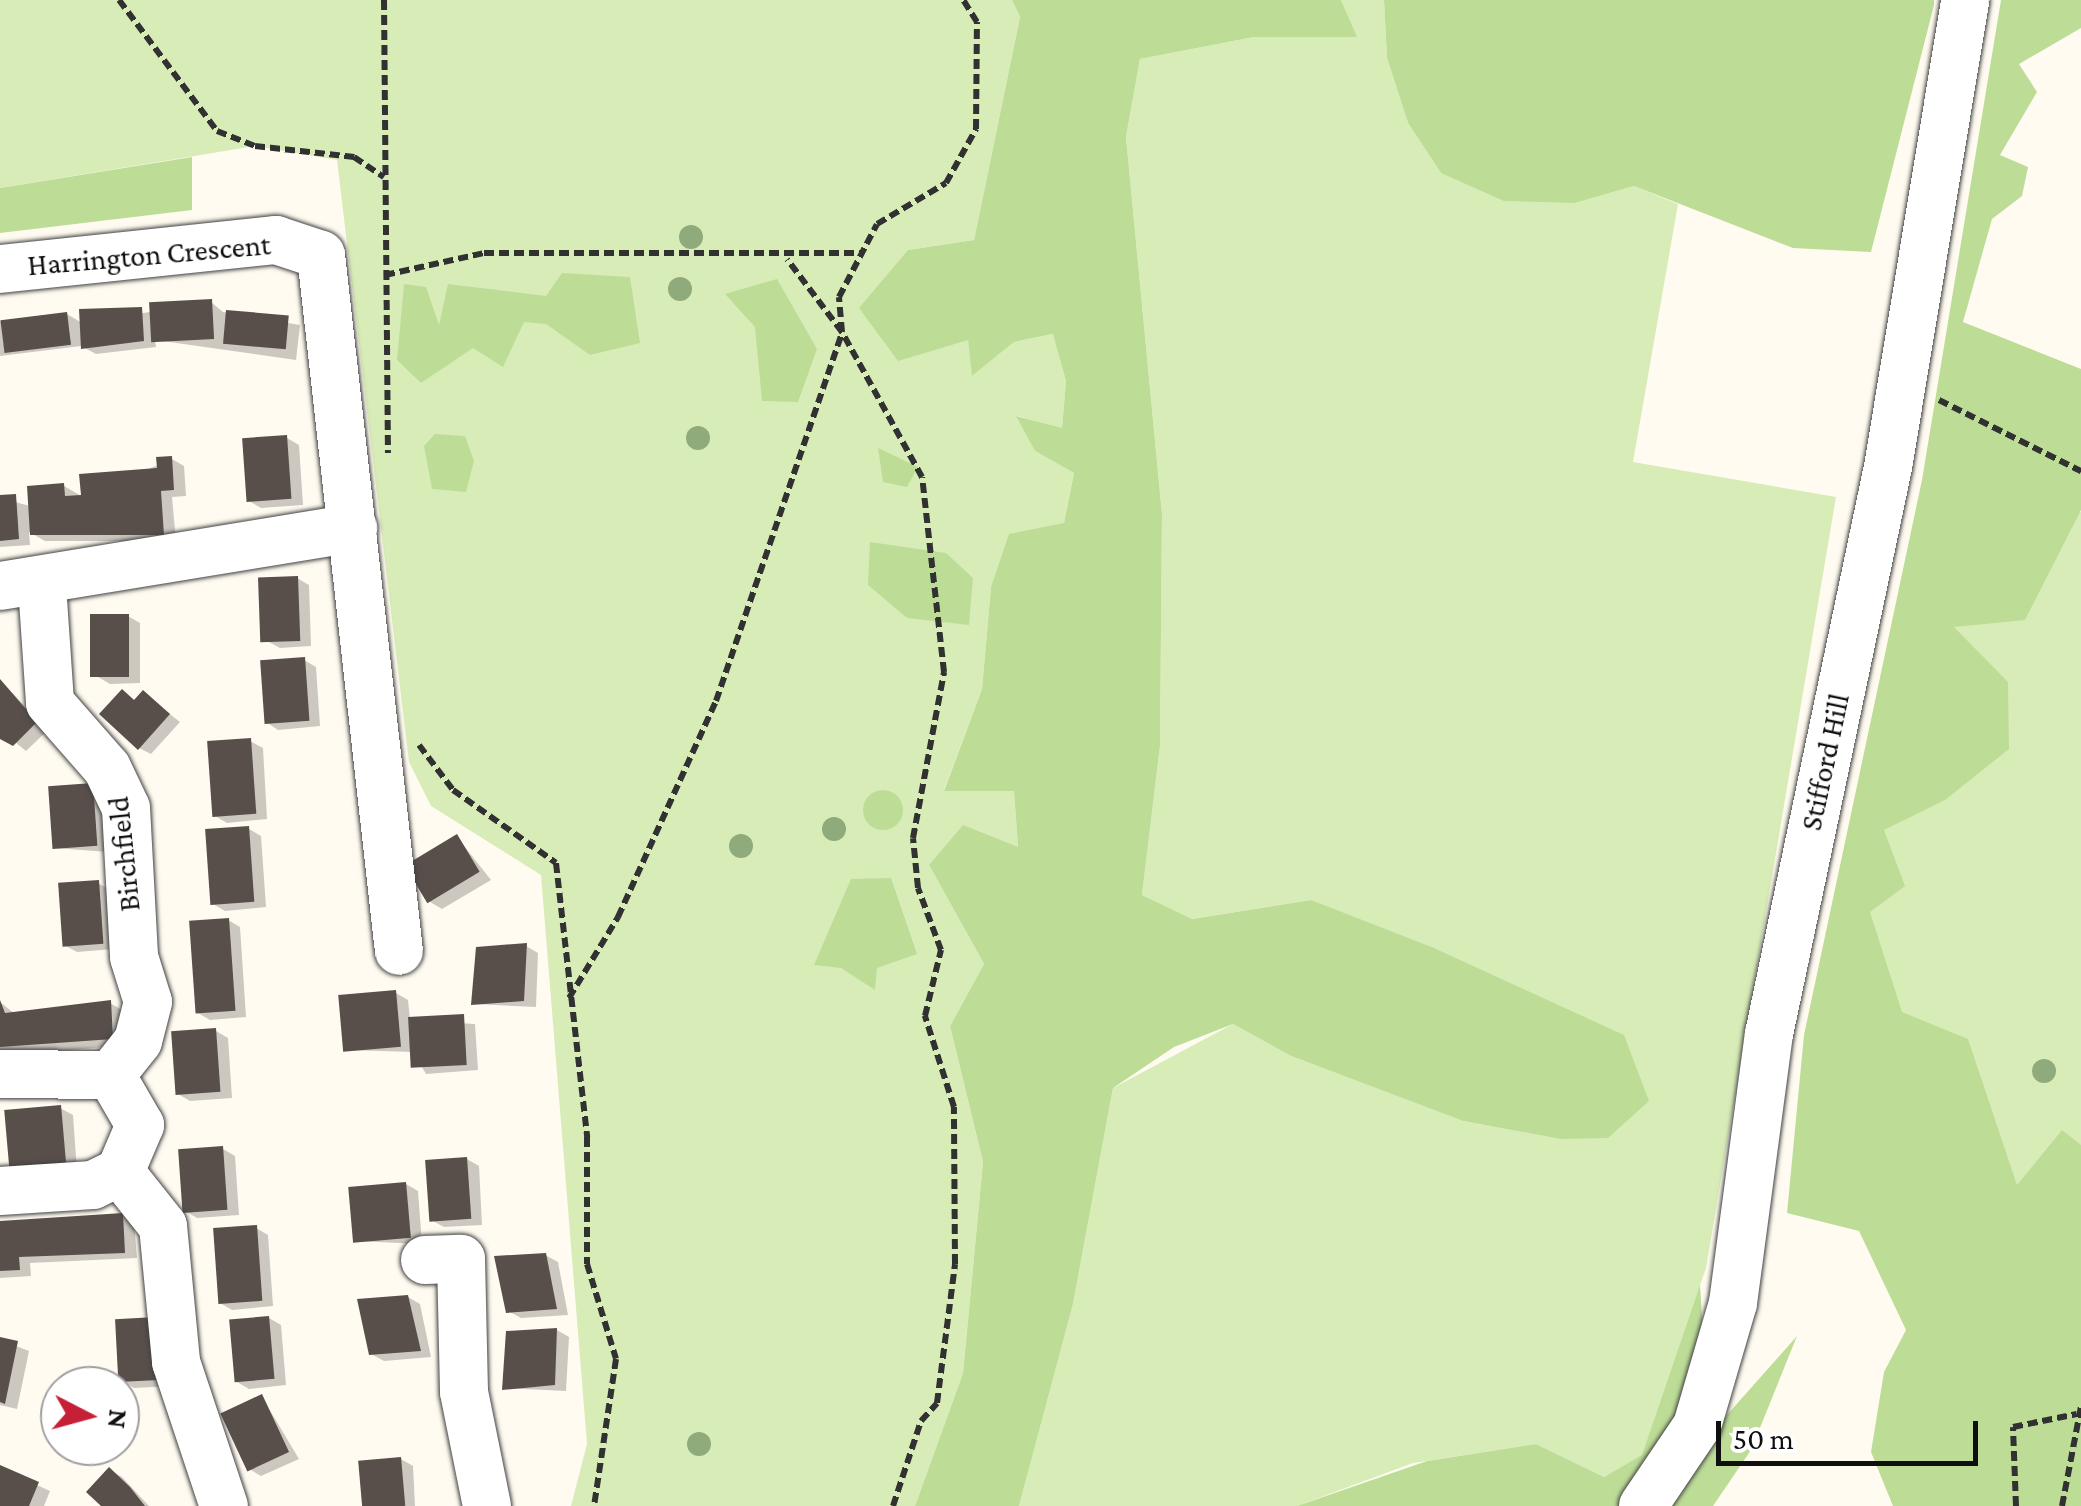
<!DOCTYPE html>
<html>
<head>
<meta charset="utf-8">
<style>
	body { margin:0 }
	#map { position:relative; width:2081px; height:1506px; overflow:hidden; background:#fffbf1; font-family:"Crimson Pro",serif }
	div>[style] { position:absolute }
	.green>* { inset:0; background:#d8ecb8 }
	.forest>* { inset:0; background:#bddd97 }
	.round { border-radius:50% }
	.shadow>* { inset:0; background:#0003 }
	.building>* { inset:0; background:#584f4b; transform-origin:0 0 }
	.path>* { height:6px; margin-top:-3px; transform-origin:0; background:repeating-linear-gradient(90deg,#313131 0 10px,transparent 0 15px) }
	.roads { filter:drop-shadow(0 0 2px #424242) drop-shadow(0 0 2px #424242) }
	.minor>* { height:48px; margin:-24px; padding:0 24px; transform-origin:24px; border-radius:24px; background:#fff }
	.trees>* { width:24px; height:24px; margin:-12px; border-radius:50%; background:#8fab7b }
	span { translate:-50% -50%; white-space:nowrap; text-align:center; line-height:1.15; -webkit-text-stroke:10px #fff; paint-order:stroke }
	.street-label { font-size:30px; color:#0f0f0f }
	.north { position:absolute; left:40px; top:1366px; width:100px; height:100px; box-sizing:border-box; background:#fff; border:2px solid #9f9f9f; border-radius:50%; rotate:96deg; font-size:28px; font-weight:700; line-height:40px; text-align:center; color:#0f0f0f }
	.north::after { content:''; display:block; margin:auto; width:35px; height:45px; background:#c62037; clip-path:polygon(50% 0,100% 100%,50% 72%,0 100%) }
	.scale { position:absolute; left:1716px; top:1421px; width:262px; height:45px; box-sizing:border-box; border:5px solid #0f0f0f; border-top:0; padding-left:12px; font-size:30px; line-height:35px; white-space:nowrap; color:#0f0f0f; -webkit-text-stroke:8px #fff; paint-order:stroke }
</style>
</head>
<body>
<div id="map">
	<div class="green">
		<i style="clip-path:polygon(0 0,1012px 0,1020px 17px,974px 240px,908px 250px,968px 340px,973px 375px,1014px 342px,1054px 334px,1066px 381px,1062px 429px,1018px 416px,1035px 451px,1074px 473px,1064px 523px,991px 587px,982px 689px,944px 790px,1014px 790px,1018px 848px,929px 865px,984px 964px,950px 1026px,983px 1162px,963px 1373px,915px 1506px,571px 1506px,587px 1444px,541px 875px,431px 806px,409px 762px,337px 160px,255px 146px,0 188px)"></i>
		<i style="clip-path:polygon(1341px 0,1384px 0,1387px 58px,1408px 123px,1441px 173px,1575px 203px,1634px 186px,1678px 204px,1633px 462px,1836px 497px,1706px 1268px,1642px 1456px,1604px 1477px,1536px 1444px,1413px 1463px,1297px 1506px,1019px 1506px,1073px 1304px,1113px 1088px,1233px 1024px,1291px 1056px,1463px 1121px,1560px 1139px,1517px 988px,1311px 900px,1191px 919px,1142px 895px,1160px 746px,1162px 514px,1126px 137px,1140px 59px,1254px 37px,1356px 37px)"></i>
		<i style="clip-path:polygon(1943px 484px,2081px 512px,2081px 1506px,1829px 1034px)"></i>
	</div>
	<div class="forest">
		<i style="clip-path:polygon(1012px 0,1341px 0,1357px 37px,1254px 37px,1140px 59px,1126px 137px,1162px 514px,1160px 746px,1142px 895px,1192px 919px,1311px 900px,1434px 948px,1624px 1035px,1649px 1101px,1608px 1138px,1560px 1139px,1463px 1121px,1291px 1056px,1233px 1024px,1174px 1047px,1113px 1088px,1073px 1304px,1019px 1506px,915px 1506px,963px 1373px,983px 1162px,950px 1026px,984px 964px,929px 865px,963px 825px,1018px 847px,1014px 791px,944px 791px,982px 689px,991px 587px,1009px 534px,1064px 523px,1074px 473px,1035px 451px,1016px 416px,1062px 428px,1066px 381px,1053px 334px,1014px 342px,972px 376px,968px 340px,898px 361px,859px 308px,908px 250px,974px 240px,1020px 17px)"></i>
		<i style="clip-path:polygon(1384px 0,1934px 0,1934px 5px,1871px 252px,1793px 248px,1634px 186px,1575px 203px,1504px 201px,1441px 173px,1408px 123px,1387px 58px)"></i>
		<i style="clip-path:polygon(2001px 0,2081px 0,2081px 28px,2019px 64px,2037px 92px,2000px 155px,2028px 167px,2022px 196px,1992px 219px,1963px 322px,2081px 369px,2081px 510px,2025px 620px,1954px 627px,2008px 682px,2009px 749px,1945px 800px,1884px 830px,1905px 886px,1870px 912px,1902px 1012px,1968px 1039px,2017px 1185px,2062px 1130px,2081px 1145px,2081px 1506px,1893px 1506px,1871px 1452px,1884px 1372px,1906px 1330px,1859px 1231px,1787px 1213px,1804px 1035px,1922px 480px)"></i>
		<i style="clip-path:polygon(192px 157px,192px 210px,0 233px,0 188px)"></i>
		<i style="clip-path:polygon(562px 273px,630px 277px,640px 343px,590px 355px,546px 324px,524px 322px,503px 367px,473px 348px,421px 383px,397px 360px,404px 284px,426px 287px,439px 325px,448px 284px,546px 296px)"></i>
		<i style="clip-path:polygon(777px 279px,817px 349px,798px 402px,762px 401px,755px 327px,725px 294px)"></i>
		<i style="clip-path:polygon(435px 434px,465px 436px,474px 461px,466px 492px,432px 489px,424px 446px)"></i>
		<i style="clip-path:polygon(878px 448px,918px 467px,907px 487px,883px 482px)"></i>
		<i style="clip-path:polygon(870px 542px,946px 553px,973px 578px,969px 625px,907px 618px,868px 585px)"></i>
		<i class="round" style="left:863px;top:790px;width:40px;height:40px"></i>
		<i style="clip-path:polygon(891px 878px,917px 954px,877px 968px,875px 990px,841px 968px,814px 965px,851px 879px)"></i>
		<i style="clip-path:polygon(1700px 1285px,1705px 1363px,1665px 1455px,1620px 1506px,1297px 1506px,1427px 1461px,1536px 1444px,1604px 1477px,1642px 1455px)"></i>
		<i style="clip-path:polygon(1797px 1336px,1751px 1450px,1713px 1506px,1646px 1506px)"></i>
	</div>
	<div class="shadow">
		<i style="clip-path:polygon(211px 302px,223px 312px,300px 325px,296px 360px,155px 340px,156px 347px,96px 354px,81px 346px,0 356px,0 321px,67px 314px,82px 323px)"></i>
		<i style="clip-path:polygon(287px 438px,299px 445px,303px 505px,261px 508px,249px 501px)"></i>
		<i style="clip-path:polygon(172px 459px,184px 466px,186px 496px,172px 497px,176px 541px,45px 541px,29px 532px,30px 545px,0 547px,0 498px,30px 506px,64px 486px,83px 497px)"></i>
		<i style="clip-path:polygon(297px 578px,309px 585px,311px 646px,280px 648px,267px 641px)"></i>
		<i style="clip-path:polygon(128px 616px,140px 623px,140px 683px,110px 684px,98px 677px)"></i>
		<i style="clip-path:polygon(304px 660px,316px 667px,320px 726px,278px 730px,266px 722px)"></i>
		<i style="clip-path:polygon(0 680px,48px 730px,26px 751px,0 730px)"></i>
		<i style="clip-path:polygon(122px 692px,136px 701px,143px 693px,180px 722px,151px 754px,139px 748px)"></i>
		<i style="clip-path:polygon(250px 741px,263px 748px,267px 819px,227px 823px,215px 816px)"></i>
		<i style="clip-path:polygon(50px 788px,104px 792px,108px 852px,55px 848px)"></i>
		<i style="clip-path:polygon(249px 829px,261px 836px,266px 907px,225px 911px,213px 904px)"></i>
		<i style="clip-path:polygon(457px 837px,491px 880px,442px 909px,430px 902px)"></i>
		<i style="clip-path:polygon(98px 883px,110px 890px,114px 949px,77px 952px,64px 945px)"></i>
		<i style="clip-path:polygon(228px 920px,240px 927px,246px 1017px,210px 1020px,198px 1013px)"></i>
		<i style="clip-path:polygon(526px 946px,538px 953px,536px 1007px,474px 1004px)"></i>
		<i style="clip-path:polygon(396px 993px,408px 1000px,410px 1020px,475px 1024px,478px 1070px,426px 1074px,413px 1052px,345px 1050px)"></i>
		<i style="clip-path:polygon(0 1002px,15px 1014px,110px 1003px,122px 1010px,124px 1045px,0 1057px)"></i>
		<i style="clip-path:polygon(216px 1031px,228px 1038px,232px 1098px,190px 1101px,178px 1094px)"></i>
		<i style="clip-path:polygon(60px 1108px,73px 1115px,77px 1171px,22px 1174px)"></i>
		<i style="clip-path:polygon(223px 1149px,235px 1156px,239px 1215px,197px 1218px,185px 1211px)"></i>
		<i style="clip-path:polygon(467px 1159px,479px 1166px,482px 1225px,444px 1227px,431px 1220px)"></i>
		<i style="clip-path:polygon(406px 1184px,418px 1191px,422px 1244px,355px 1241px)"></i>
		<i style="clip-path:polygon(122px 1215px,134px 1222px,137px 1258px,30px 1263px,31px 1276px,0 1278px,0 1224px)"></i>
		<i style="clip-path:polygon(256px 1228px,268px 1235px,273px 1306px,232px 1310px,220px 1303px)"></i>
		<i style="clip-path:polygon(545px 1255px,558px 1262px,568px 1315px,521px 1318px,508px 1311px)"></i>
		<i style="clip-path:polygon(408px 1297px,420px 1304px,431px 1357px,384px 1361px,371px 1354px)"></i>
		<i style="clip-path:polygon(269px 1318px,281px 1325px,286px 1385px,249px 1389px,237px 1382px)"></i>
		<i style="clip-path:polygon(155px 1319px,171px 1386px,134px 1388px,122px 1381px)"></i>
		<i style="clip-path:polygon(557px 1330px,569px 1337px,566px 1391px,504px 1388px)"></i>
		<i style="clip-path:polygon(0 1340px,29px 1351px,17px 1409px,0 1405px)"></i>
		<i style="clip-path:polygon(262px 1397px,299px 1459px,261px 1476px,249px 1469px)"></i>
		<i style="clip-path:polygon(401px 1459px,413px 1466px,415px 1506px,363px 1506px)"></i>
		<i style="clip-path:polygon(0 1468px,50px 1491px,44px 1506px,0 1506px)"></i>
		<i style="clip-path:polygon(110px 1470px,122px 1477px,149px 1506px,104px 1506px)"></i>
	</div>
	<div class="building">
		<i style="left:212px;top:299px;width:40px;height:63px;rotate:87deg"></i>
		<i style="clip-path:polygon(142px 307px,144px 341px,81px 349px,79px 309px)"></i>
		<i style="left:226px;top:310px;width:63px;height:34px;rotate:5deg"></i>
		<i style="left:67px;top:312px;width:33px;height:67px;rotate:83deg"></i>
		<i style="left:287px;top:435px;width:64px;height:45px;rotate:86deg"></i>
		<i style="clip-path:polygon(172px 456px,174px 490px,161px 491px,164px 535px,30px 535px,27px 486px,64px 483px,65px 496px,81px 495px,79px 474px,157px 468px,156px 457px)"></i>
		<i style="clip-path:polygon(16px 494px,19px 539px,0 541px,0 495px)"></i>
		<i style="left:298px;top:576px;width:65px;height:40px;rotate:88deg"></i>
		<i style="left:129px;top:614px;width:63px;height:39px;rotate:90deg"></i>
		<i style="left:305px;top:657px;width:64px;height:45px;rotate:86deg"></i>
		<i style="clip-path:polygon(0 679px,37px 722px,13px 746px,0 739px)"></i>
		<i style="clip-path:polygon(122px 689px,134px 700px,143px 690px,170px 714px,138px 750px,99px 714px)"></i>
		<i style="left:251px;top:738px;width:76px;height:44px;rotate:86deg"></i>
		<i style="left:93px;top:783px;width:63px;height:45px;rotate:86deg"></i>
		<i style="left:249px;top:826px;width:76px;height:44px;rotate:86deg"></i>
		<i style="left:457px;top:834px;width:44px;height:61px;rotate:59deg"></i>
		<i style="left:99px;top:880px;width:64px;height:41px;rotate:86deg"></i>
		<i style="left:229px;top:918px;width:93px;height:40px;rotate:86deg"></i>
		<i style="clip-path:polygon(527px 943px,524px 1001px,471px 1005px,476px 947px)"></i>
		<i style="left:396px;top:990px;width:57px;height:58px;rotate:85deg"></i>
		<i style="clip-path:polygon(0 1000px,5px 1013px,111px 1000px,113px 1039px,0 1047px)"></i>
		<i style="left:464px;top:1014px;width:51px;height:56px;rotate:87deg"></i>
		<i style="left:216px;top:1028px;width:64px;height:45px;rotate:86deg"></i>
		<i style="left:61px;top:1105px;width:60px;height:57px;rotate:85deg"></i>
		<i style="left:223px;top:1146px;width:64px;height:45px;rotate:86deg"></i>
		<i style="left:467px;top:1157px;width:62px;height:42px;rotate:86deg"></i>
		<i style="left:406px;top:1182px;width:56px;height:58px;rotate:85deg"></i>
		<i style="clip-path:polygon(123px 1213px,125px 1253px,19px 1257px,20px 1270px,0 1271px,0 1221px)"></i>
		<i style="left:257px;top:1225px;width:76px;height:44px;rotate:86deg"></i>
		<i style="clip-path:polygon(546px 1253px,557px 1309px,506px 1313px,494px 1256px)"></i>
		<i style="clip-path:polygon(408px 1295px,421px 1351px,369px 1355px,357px 1299px)"></i>
		<i style="left:269px;top:1316px;width:63px;height:40px;rotate:85deg"></i>
		<i style="left:156px;top:1317px;width:63px;height:41px;rotate:87deg"></i>
		<i style="clip-path:polygon(557px 1328px,555px 1385px,502px 1390px,506px 1331px)"></i>
		<i style="clip-path:polygon(0 1337px,18px 1341px,5px 1404px,0 1402px)"></i>
		<i style="left:262px;top:1394px;width:64px;height:46px;rotate:65deg"></i>
		<i style="left:401px;top:1457px;width:49px;height:43px;rotate:85deg"></i>
		<i style="clip-path:polygon(0 1465px,39px 1482px,29px 1506px,0 1506px)"></i>
		<i style="clip-path:polygon(109px 1467px,130px 1487px,145px 1506px,101px 1506px,86px 1492px)"></i>
	</div>
	<div class="path">
		<i style="left:119px;top:0;width:164px;rotate:53.2deg"></i>
		<i style="left:217px;top:131px;width:41px;rotate:21.5deg"></i>
		<i style="left:255px;top:146px;width:100px;rotate:6.3deg"></i>
		<i style="left:354px;top:157px;width:36px;rotate:34deg"></i>
		<i style="left:384px;top:0;width:453px;rotate:89.5deg"></i>
		<i style="left:385px;top:275px;width:101px;rotate:-12.5deg"></i>
		<i style="left:484px;top:253px;width:376px"></i>
		<i style="left:1939px;top:400px;width:159px;rotate:26.6deg"></i>
		<i style="left:419px;top:745px;width:56px;rotate:52.9deg"></i>
		<i style="left:453px;top:790px;width:126px;rotate:35.3deg"></i>
		<i style="left:556px;top:863px;width:276px;rotate:83.5deg"></i>
		<i style="left:587px;top:1137px;width:127px;rotate:90deg"></i>
		<i style="left:587px;top:1264px;width:99px;rotate:73deg"></i>
		<i style="left:616px;top:1359px;width:149px;rotate:98.5deg"></i>
		<i style="left:569px;top:998px;width:95px;rotate:-58.8deg"></i>
		<i style="left:618px;top:917px;width:237px;rotate:-65.6deg"></i>
		<i style="left:716px;top:701px;width:390px;rotate:-71.1deg"></i>
		<i style="left:842px;top:332px;width:91px;rotate:-127deg"></i>
		<i style="left:893px;top:1506px;width:89px;rotate:-71.8deg"></i>
		<i style="left:921px;top:1421px;width:24px;rotate:-48deg"></i>
		<i style="left:937px;top:1403px;width:140px;rotate:-82.6deg"></i>
		<i style="left:955px;top:1264px;width:157px;rotate:-90.4deg"></i>
		<i style="left:954px;top:1107px;width:96px;rotate:-107.7deg"></i>
		<i style="left:925px;top:1016px;width:68px;rotate:-76.4deg"></i>
		<i style="left:941px;top:950px;width:66px;rotate:-110.4deg"></i>
		<i style="left:918px;top:888px;width:50px;rotate:-95.7deg"></i>
		<i style="left:913px;top:838px;width:169px;rotate:-79.4deg"></i>
		<i style="left:944px;top:672px;width:196px;rotate:-96.4deg"></i>
		<i style="left:922px;top:477px;width:166px;rotate:-118.9deg"></i>
		<i style="left:842px;top:332px;width:35px;rotate:-95deg"></i>
		<i style="left:839px;top:297px;width:82px;rotate:-62.5deg"></i>
		<i style="left:877px;top:224px;width:80px;rotate:-30.7deg"></i>
		<i style="left:946px;top:183px;width:62px;rotate:-60.9deg"></i>
		<i style="left:976px;top:129px;width:107px;rotate:-89.5deg"></i>
		<i style="left:977px;top:22px;width:26px;rotate:-122deg"></i>
		<i style="left:2016px;top:1506px;width:79px;rotate:-92.2deg"></i>
		<i style="left:2013px;top:1427px;width:65px;rotate:-11.5deg"></i>
		<i style="left:2062px;top:1506px;width:102px;rotate:-79.2deg"></i>
	</div>
	<div class="roads">
		<div class="minor">
			<i style="left:0;top:269px;width:278px;rotate:-6deg"></i>
			<i style="left:276px;top:240px;width:47px;rotate:18.4deg"></i>
			<i style="left:321px;top:255px;width:700px;rotate:83.61deg"></i>
			<i style="left:42px;top:585px;width:118px;rotate:86.1deg"></i>
			<i style="left:50px;top:703px;width:86px;rotate:48.8deg"></i>
			<i style="left:107px;top:768px;width:44px;rotate:64.6deg"></i>
			<i style="left:126px;top:808px;width:149px;rotate:86.9deg"></i>
			<i style="left:134px;top:957px;width:47px;rotate:72.7deg"></i>
			<i style="left:148px;top:1002px;width:40px;rotate:104.4deg"></i>
			<i style="left:138px;top:1041px;width:43px;rotate:128.5deg"></i>
			<i style="left:111px;top:1075px;width:58px;rotate:59.9deg"></i>
			<i style="left:140px;top:1125px;width:51px;rotate:113.1deg"></i>
			<i style="left:120px;top:1172px;width:69px;rotate:51.5deg"></i>
			<i style="left:163px;top:1226px;width:137px;rotate:84.5deg"></i>
			<i style="left:176px;top:1362px;width:152px;rotate:71.6deg"></i>
			<i style="left:0;top:586px;width:358px;rotate:-9.3deg"></i>
			<i style="left:0;top:1074px;width:111px;rotate:0.5deg"></i>
			<i style="left:0;top:1191px;width:93px;rotate:-3.7deg"></i>
			<i style="left:93px;top:1185px;width:30px;rotate:-26deg"></i>
			<i style="left:425px;top:1260px;width:36px;rotate:-2deg"></i>
			<i style="left:461px;top:1259px;width:133px;rotate:88.7deg"></i>
			<i style="left:464px;top:1392px;width:116px;rotate:78.6deg"></i>
			<i style="left:1643px;top:1506px;width:97px;rotate:-56deg"></i>
			<i style="left:1697px;top:1426px;width:128px;rotate:-73.7deg"></i>
			<i style="left:1733px;top:1303px;width:271px;rotate:-82.4deg"></i>
			<i style="left:1769px;top:1034px;width:579px;rotate:-78.15deg"></i>
			<i style="left:1888px;top:467px;width:473px;rotate:-80.6deg"></i>
		</div>
	</div>
	<div class="trees">
		<i style="left:691px;top:237px"></i>
		<i style="left:680px;top:289px"></i>
		<i style="left:698px;top:438px"></i>
		<i style="left:834px;top:829px"></i>
		<i style="left:741px;top:846px"></i>
		<i style="left:2044px;top:1071px"></i>
		<i style="left:699px;top:1444px"></i>
	</div>
	<div class="street-label">
		<span style="left:149px;top:255px;rotate:-5deg">Harrington Crescent</span>
		<span style="left:1825px;top:762px;rotate:-78deg">Stifford Hill</span>
		<span style="left:124px;top:854px;rotate:-96deg">Birchfield</span>
	</div>
	<div class="north">N</div>
	<div class="scale">50 m</div>
</div>
</body>
</html>
